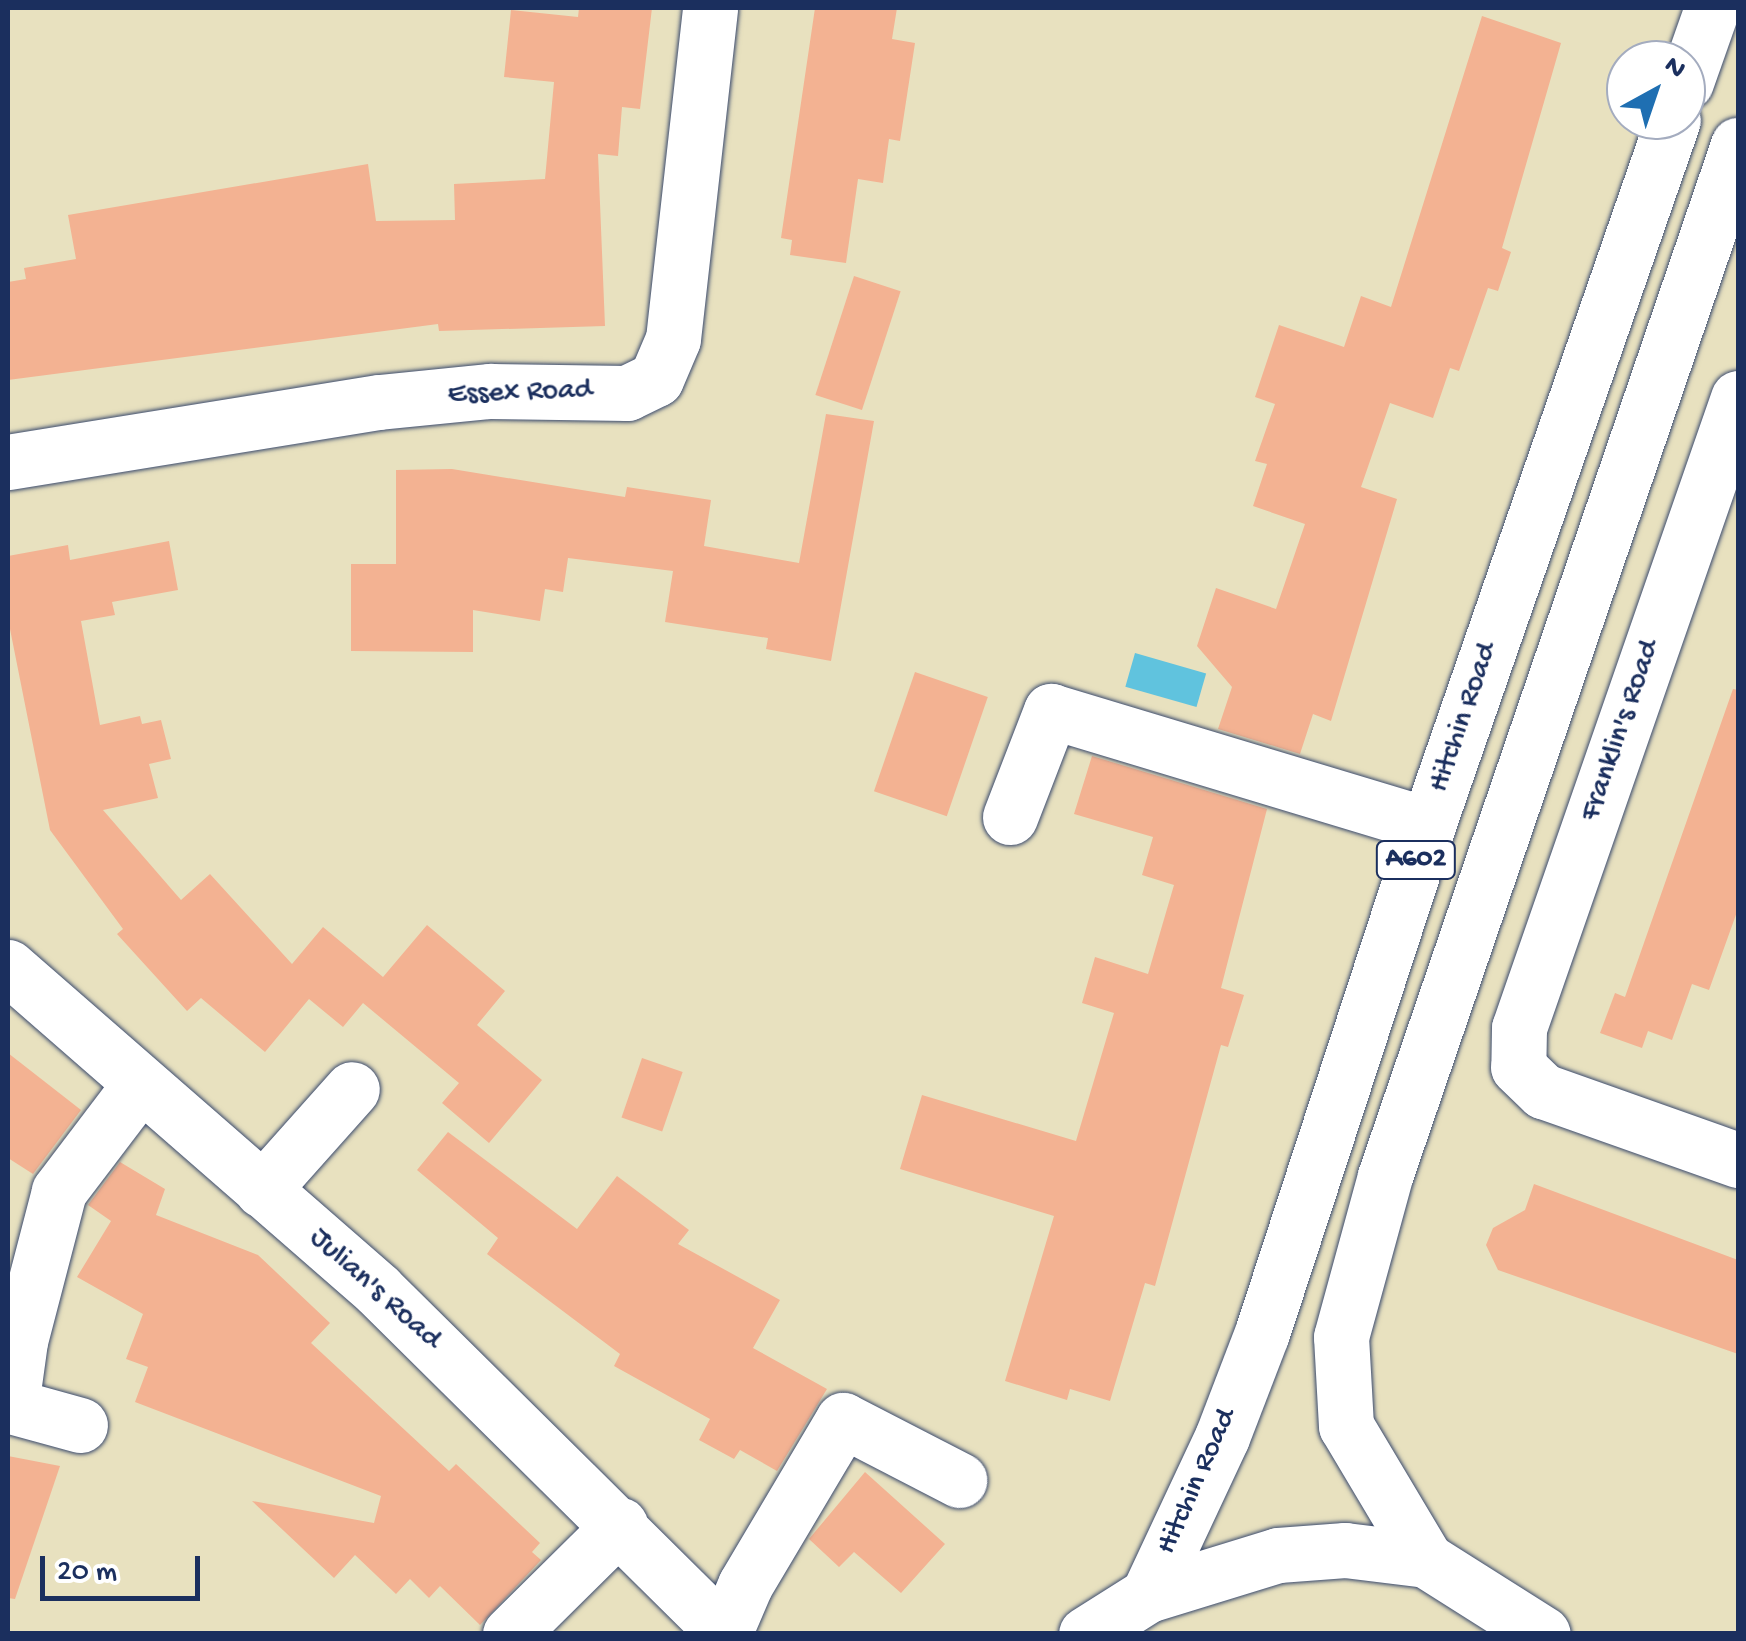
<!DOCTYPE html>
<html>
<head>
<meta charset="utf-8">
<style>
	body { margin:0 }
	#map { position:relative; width:1746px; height:1641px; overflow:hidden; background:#e8e1bf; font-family:"Gochi Hand",sans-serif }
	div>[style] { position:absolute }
	.water>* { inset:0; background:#60c3de; transform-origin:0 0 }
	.building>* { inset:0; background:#f3b292; transform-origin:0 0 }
	.roads { filter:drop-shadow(0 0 2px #3a4a6d) drop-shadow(0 0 2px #3a4a6d) }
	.minor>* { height:55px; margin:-27.5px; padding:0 27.5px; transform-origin:27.5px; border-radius:27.5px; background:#fff }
	.major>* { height:55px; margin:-27.5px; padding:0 27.5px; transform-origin:27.5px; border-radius:27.5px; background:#fff }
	span { translate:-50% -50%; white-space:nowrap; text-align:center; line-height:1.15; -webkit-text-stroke:8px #fff; paint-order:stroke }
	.shield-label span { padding:2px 8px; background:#fff; border:2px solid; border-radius:8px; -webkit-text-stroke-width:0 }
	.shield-label { font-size:28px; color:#1b2f5e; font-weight:700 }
	.street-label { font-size:30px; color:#1b2f5e }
	.frame { position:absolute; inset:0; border:10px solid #1b2f5e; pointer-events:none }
	.north { position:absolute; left:1606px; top:40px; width:100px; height:100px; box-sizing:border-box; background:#fff; border:2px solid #a4acbf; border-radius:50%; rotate:40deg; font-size:28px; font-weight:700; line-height:40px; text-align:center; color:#1b2f5e }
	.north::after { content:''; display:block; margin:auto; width:35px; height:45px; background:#1f6fb2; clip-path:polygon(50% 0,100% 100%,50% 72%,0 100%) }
	.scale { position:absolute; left:40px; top:1556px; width:160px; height:45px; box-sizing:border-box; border:5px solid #1b2f5e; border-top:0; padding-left:12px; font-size:30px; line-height:35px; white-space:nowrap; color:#1b2f5e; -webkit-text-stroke:8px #fff; paint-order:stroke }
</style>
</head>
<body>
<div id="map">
	<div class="water">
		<i style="left:1135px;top:653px;width:74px;height:35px;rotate:16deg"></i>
	</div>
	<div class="building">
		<i style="clip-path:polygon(579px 8px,652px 8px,640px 109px,622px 107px,618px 156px,598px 154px,605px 326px,439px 331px,438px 324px,8px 380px,8px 282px,26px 279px,24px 268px,76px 259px,68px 215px,368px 164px,376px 221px,455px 220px,454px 184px,545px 179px,554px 82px,504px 77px,511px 10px,578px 17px)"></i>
		<i style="clip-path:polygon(815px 8px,897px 8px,892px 39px,915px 43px,900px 141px,889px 139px,883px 183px,858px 179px,846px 263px,790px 255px,792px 240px,781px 238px)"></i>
		<i style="clip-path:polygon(1482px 16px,1561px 43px,1502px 248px,1511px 252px,1498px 291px,1488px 288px,1459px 371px,1450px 368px,1433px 418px,1390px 403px,1361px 487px,1397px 499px,1331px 721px,1313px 714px,1300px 754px,1218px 729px,1232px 687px,1197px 646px,1216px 588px,1276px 609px,1305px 524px,1253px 506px,1267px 464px,1255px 461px,1275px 404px,1255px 397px,1279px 325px,1344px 347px,1361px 296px,1391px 307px)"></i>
		<i style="left:854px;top:276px;width:49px;height:125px;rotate:18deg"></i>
		<i style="clip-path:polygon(826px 414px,874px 421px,831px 661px,766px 649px,768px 638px,665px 622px,673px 571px,568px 558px,563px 592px,545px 589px,540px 621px,473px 610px,473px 652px,351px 651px,351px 564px,396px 564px,396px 470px,452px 469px,625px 497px,627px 487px,711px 500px,704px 546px,799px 563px)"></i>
		<i style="clip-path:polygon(169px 541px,178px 590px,112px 602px,115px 615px,81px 621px,100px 725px,140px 716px,142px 724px,161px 720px,171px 759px,149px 764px,158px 798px,103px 810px,181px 900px,210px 874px,292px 964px,323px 927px,383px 977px,427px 925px,505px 991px,477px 1025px,542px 1080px,489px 1143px,442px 1103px,459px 1083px,363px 1003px,343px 1027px,309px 999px,265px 1052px,201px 998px,187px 1011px,117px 934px,123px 929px,50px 830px,8px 619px,8px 556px,68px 545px,70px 560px)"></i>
		<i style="left:915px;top:672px;width:77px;height:126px;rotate:19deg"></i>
		<i style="clip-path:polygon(1733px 689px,1738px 690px,1738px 909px,1709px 990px,1692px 984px,1672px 1040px,1648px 1031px,1642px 1048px,1600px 1033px,1615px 993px,1625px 997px)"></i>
		<i style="clip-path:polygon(1092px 756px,1267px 809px,1221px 988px,1244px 995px,1228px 1047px,1221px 1045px,1155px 1286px,1145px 1283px,1110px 1401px,1070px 1389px,1067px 1400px,1005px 1381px,1054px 1216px,900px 1169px,922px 1095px,1076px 1141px,1114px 1013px,1082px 1003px,1095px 957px,1148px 974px,1174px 885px,1142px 875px,1153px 837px,1074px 814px)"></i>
		<i style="clip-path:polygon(8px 1053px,81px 1110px,33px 1174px,8px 1158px)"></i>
		<i style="left:642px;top:1058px;width:43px;height:63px;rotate:19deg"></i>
		<i style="clip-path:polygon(448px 1132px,577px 1229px,617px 1176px,689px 1230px,678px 1244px,780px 1300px,753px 1348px,827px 1389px,777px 1471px,740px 1450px,734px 1459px,699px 1440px,710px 1419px,614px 1366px,620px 1354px,487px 1254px,498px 1238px,417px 1170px)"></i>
		<i style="clip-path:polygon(120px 1162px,165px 1189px,156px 1215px,258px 1255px,330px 1323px,311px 1343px,449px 1471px,456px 1464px,540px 1543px,532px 1552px,541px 1560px,480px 1625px,440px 1586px,429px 1598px,410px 1579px,396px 1594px,355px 1555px,334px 1578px,252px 1501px,374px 1523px,381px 1496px,135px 1402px,148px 1367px,126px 1359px,143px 1314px,77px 1277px,111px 1221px,88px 1205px)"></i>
		<i style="clip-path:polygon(1534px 1184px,1738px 1260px,1738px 1354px,1498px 1270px,1486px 1245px,1493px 1228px,1525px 1210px)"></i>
		<i style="clip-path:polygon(8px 1456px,60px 1466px,15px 1599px,8px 1598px)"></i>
		<i style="clip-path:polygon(865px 1472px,945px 1544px,901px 1593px,854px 1552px,839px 1567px,809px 1539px)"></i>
	</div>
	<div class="roads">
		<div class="minor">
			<i style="left:1738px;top:398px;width:667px;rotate:109.17deg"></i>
			<i style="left:1519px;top:1028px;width:39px;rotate:91deg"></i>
			<i style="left:1518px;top:1067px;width:35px;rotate:44deg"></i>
			<i style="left:1543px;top:1091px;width:207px;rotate:19.5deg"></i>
			<i style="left:8px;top:462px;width:376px;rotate:-9.2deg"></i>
			<i style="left:379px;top:402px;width:112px;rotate:-5.7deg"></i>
			<i style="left:490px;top:391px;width:137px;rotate:0.8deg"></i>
			<i style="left:627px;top:393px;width:32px;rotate:-26deg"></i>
			<i style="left:656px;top:379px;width:43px;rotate:-67deg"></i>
			<i style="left:673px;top:339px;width:333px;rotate:-83.6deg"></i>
			<i style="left:1010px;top:817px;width:114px;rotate:-68.9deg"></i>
			<i style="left:1051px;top:711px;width:394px;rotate:16.8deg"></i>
			<i style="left:8px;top:967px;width:491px;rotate:41.1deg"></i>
			<i style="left:378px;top:1290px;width:489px;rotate:44.7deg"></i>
			<i style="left:262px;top:1190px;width:135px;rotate:-48.3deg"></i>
			<i style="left:80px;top:1425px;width:72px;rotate:-164.6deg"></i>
			<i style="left:11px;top:1406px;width:66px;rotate:-82.1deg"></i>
			<i style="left:20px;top:1341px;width:155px;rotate:-75.4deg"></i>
			<i style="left:59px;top:1191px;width:131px;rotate:-52.8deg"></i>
			<i style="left:725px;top:1632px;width:51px;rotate:-66.9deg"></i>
			<i style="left:745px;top:1585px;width:192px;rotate:-59.3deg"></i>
			<i style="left:843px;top:1420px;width:131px;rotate:27.3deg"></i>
			<i style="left:510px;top:1634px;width:155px;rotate:-44.7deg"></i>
		</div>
		<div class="major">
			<i style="left:1686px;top:82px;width:78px;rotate:-70.6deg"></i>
			<i style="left:1426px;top:1560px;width:156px;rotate:-120.8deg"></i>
			<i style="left:1346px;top:1426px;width:89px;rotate:-93.2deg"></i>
			<i style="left:1341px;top:1337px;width:167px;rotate:-74.7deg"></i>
			<i style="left:1385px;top:1176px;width:1090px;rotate:-71.1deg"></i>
			<i style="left:1148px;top:1595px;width:174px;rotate:-64.9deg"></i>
			<i style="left:1222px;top:1437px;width:111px;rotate:-69deg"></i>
			<i style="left:1262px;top:1333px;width:534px;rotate:-71.9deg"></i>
			<i style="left:1428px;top:825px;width:746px;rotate:-70.84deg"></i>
			<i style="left:1086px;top:1634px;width:73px;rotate:-32.2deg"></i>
			<i style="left:1148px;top:1595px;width:136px;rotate:-17.1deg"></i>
			<i style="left:1278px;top:1555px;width:67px;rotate:-4.3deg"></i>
			<i style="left:1345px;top:1550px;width:82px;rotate:7deg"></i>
			<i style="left:1426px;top:1560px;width:138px;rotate:32.3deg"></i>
		</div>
	</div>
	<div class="shield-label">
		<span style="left:1416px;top:860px">A602</span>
	</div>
	<div class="street-label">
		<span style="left:520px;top:394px;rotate:-2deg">Essex Road</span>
		<span style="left:1465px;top:718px;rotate:-71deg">Hitchin Road</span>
		<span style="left:1622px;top:731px;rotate:-71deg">Franklin's Road</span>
		<span style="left:374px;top:1290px;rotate:42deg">Julian's Road</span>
		<span style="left:1198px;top:1482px;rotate:-66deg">Hitchin Road</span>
	</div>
	<div class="frame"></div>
	<div class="north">N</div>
	<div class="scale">20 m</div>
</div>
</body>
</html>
